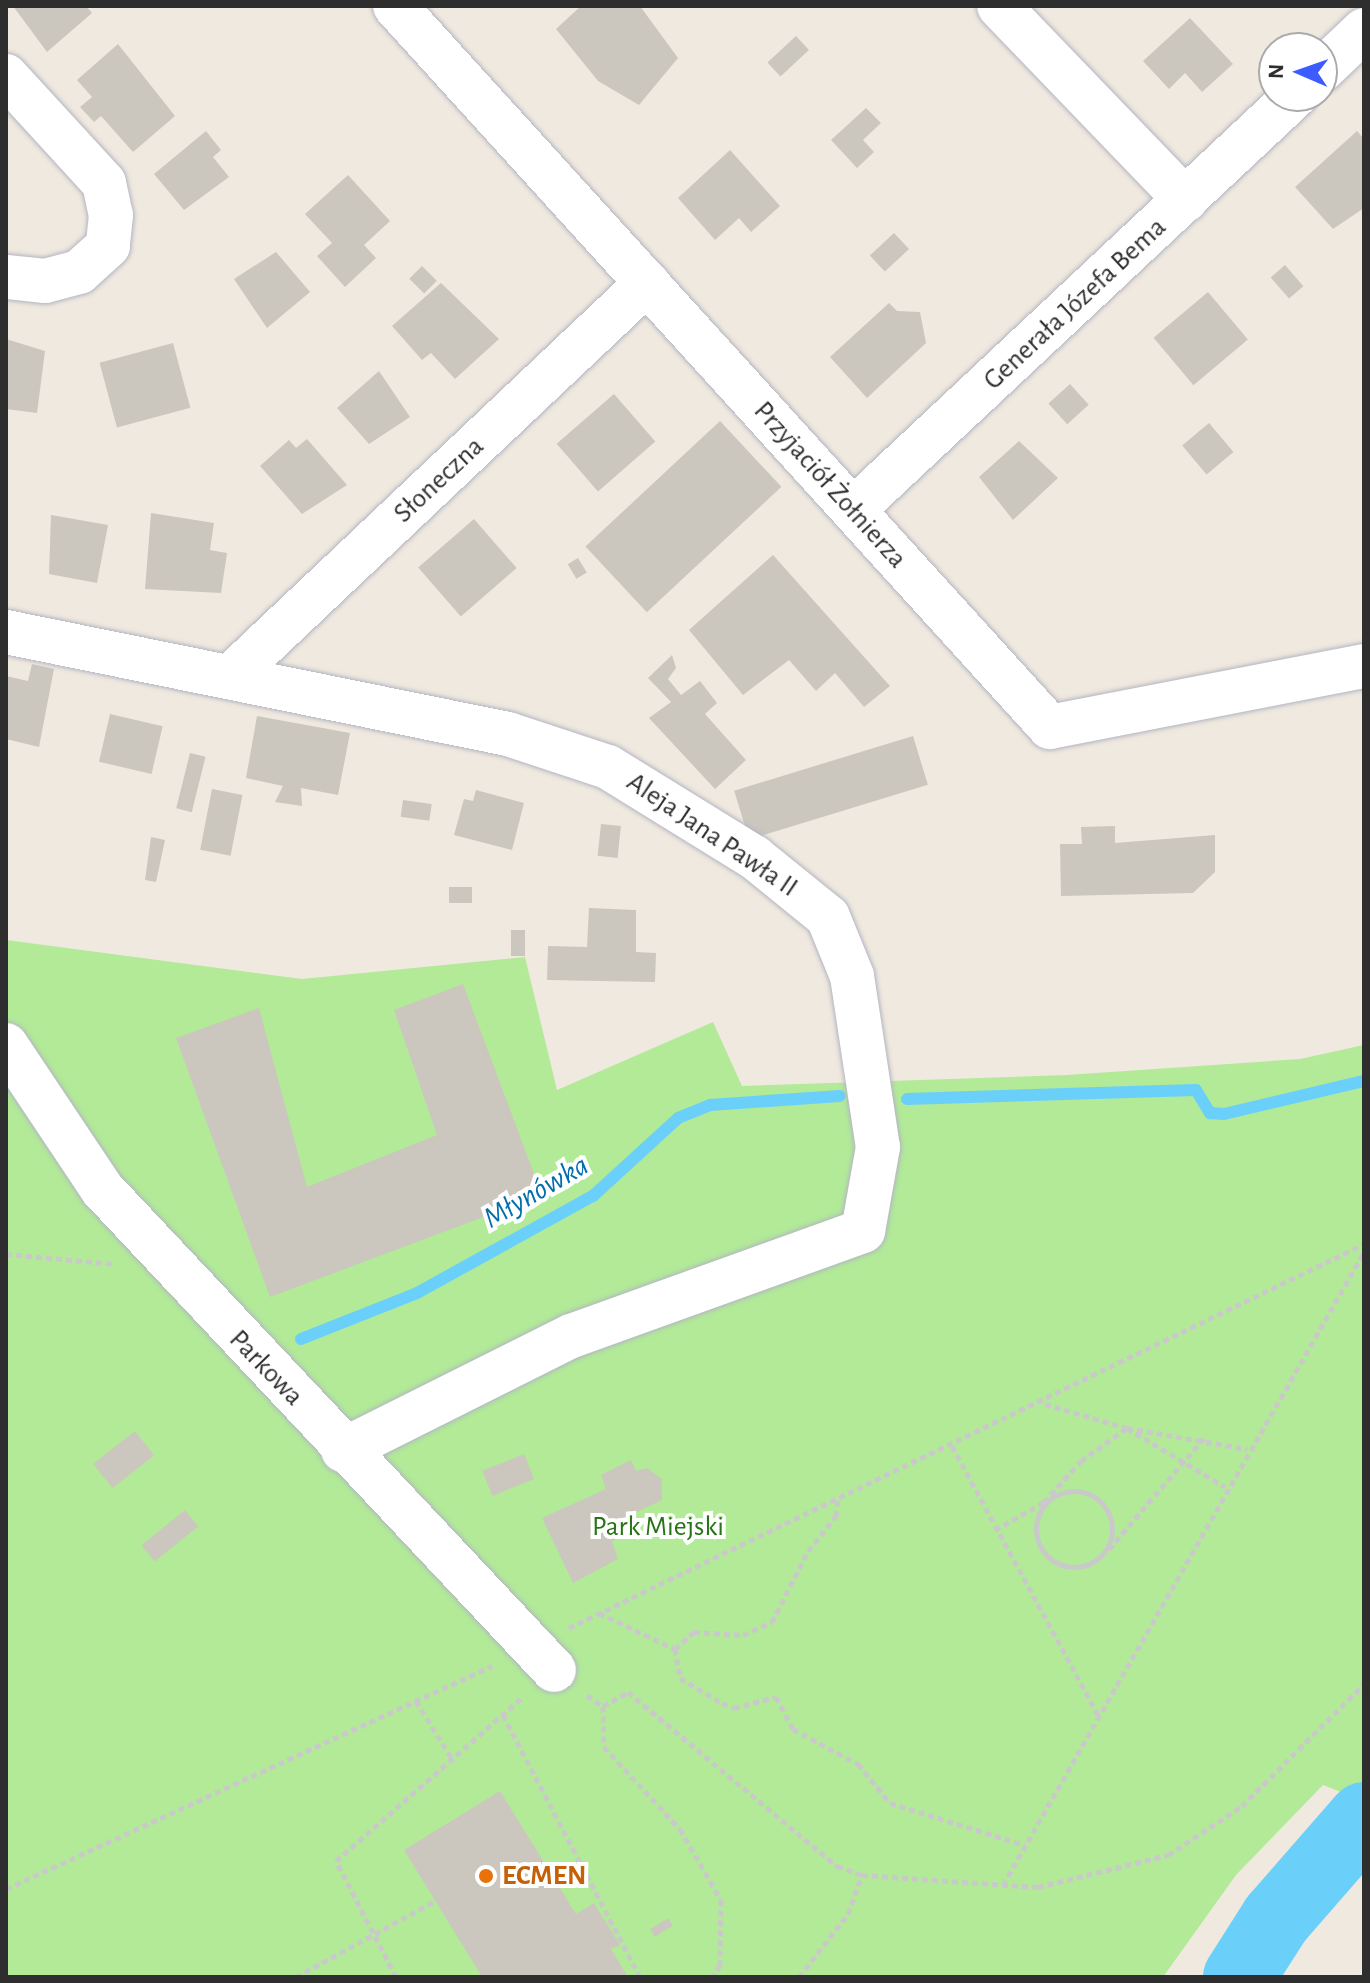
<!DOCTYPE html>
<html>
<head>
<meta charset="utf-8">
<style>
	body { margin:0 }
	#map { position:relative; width:1370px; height:1983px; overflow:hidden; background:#f0e9df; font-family:"Alegreya Sans",sans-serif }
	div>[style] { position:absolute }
	.green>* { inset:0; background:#b2ea98 }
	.stream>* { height:12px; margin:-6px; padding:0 6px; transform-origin:6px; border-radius:6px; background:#6bd0f9 }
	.river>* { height:72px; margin:-36px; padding:0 36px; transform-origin:36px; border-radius:36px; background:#6bd0f9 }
	.building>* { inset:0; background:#cbc7be; transform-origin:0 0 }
	.path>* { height:5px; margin-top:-2.5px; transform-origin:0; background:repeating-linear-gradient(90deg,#c9c9c9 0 6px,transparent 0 10px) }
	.path>.ring { margin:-2.5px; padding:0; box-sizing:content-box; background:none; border:5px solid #c9c9c9; border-radius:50% }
	.roads { filter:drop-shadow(0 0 2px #b3b5c2) drop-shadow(0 0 2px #b3b5c2) }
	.minor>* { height:44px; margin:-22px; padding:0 22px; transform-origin:22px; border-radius:22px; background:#fff }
	.dots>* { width:22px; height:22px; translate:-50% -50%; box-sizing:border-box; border:4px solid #fff; border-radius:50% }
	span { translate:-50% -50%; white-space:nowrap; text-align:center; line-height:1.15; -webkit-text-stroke:8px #fff; paint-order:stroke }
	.street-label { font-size:28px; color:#2e2e2e }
	.park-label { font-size:28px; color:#267415 }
	.food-label { font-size:28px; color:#c56008; font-weight:700 }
	.left { translate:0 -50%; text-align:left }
	.water-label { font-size:30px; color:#026ead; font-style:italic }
	.frame { position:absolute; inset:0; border:8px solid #2e2e2e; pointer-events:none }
	.north { position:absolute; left:1258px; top:32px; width:80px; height:80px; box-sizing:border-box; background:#fff; border:2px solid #ababab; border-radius:50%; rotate:272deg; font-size:22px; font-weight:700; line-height:32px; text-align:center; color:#2e2e2e }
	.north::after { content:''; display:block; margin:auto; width:28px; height:36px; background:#3d5cff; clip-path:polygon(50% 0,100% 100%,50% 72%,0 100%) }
</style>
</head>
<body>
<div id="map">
	<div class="green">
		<i style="clip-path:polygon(6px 940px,302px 979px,525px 957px,557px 1090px,713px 1022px,742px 1086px,1067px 1075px,1300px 1059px,1364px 1045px,1364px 1801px,1323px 1785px,1236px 1875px,1163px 1977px,6px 1977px)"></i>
	</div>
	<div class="stream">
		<i style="left:907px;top:1099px;width:289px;rotate:-1.8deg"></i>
		<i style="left:1196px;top:1090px;width:27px;rotate:59deg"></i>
		<i style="left:1210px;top:1113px;width:14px;rotate:4deg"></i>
		<i style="left:1224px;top:1114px;width:144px;rotate:-13.3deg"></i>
		<i style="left:301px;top:1339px;width:125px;rotate:-21.6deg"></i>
		<i style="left:417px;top:1293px;width:201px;rotate:-28.9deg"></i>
		<i style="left:593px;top:1196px;width:115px;rotate:-42.5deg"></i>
		<i style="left:678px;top:1118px;width:35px;rotate:-22deg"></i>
		<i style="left:710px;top:1105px;width:130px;rotate:-4deg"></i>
	</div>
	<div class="river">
		<i style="left:1239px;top:1977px;width:69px;rotate:-57.5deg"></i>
		<i style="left:1276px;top:1919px;width:134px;rotate:-48.9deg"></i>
	</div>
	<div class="building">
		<i style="clip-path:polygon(13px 6px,86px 6px,92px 13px,47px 52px)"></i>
		<i style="clip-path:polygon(581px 6px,640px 6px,678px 58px,639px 105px,598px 81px,556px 29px)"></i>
		<i style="clip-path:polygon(1190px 18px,1233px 64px,1202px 92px,1185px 73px,1169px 89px,1143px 61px)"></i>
		<i style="left:796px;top:36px;width:19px;height:39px;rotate:47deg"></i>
		<i style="clip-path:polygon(118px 44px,175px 116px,133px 152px,101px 116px,94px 122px,80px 107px,92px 97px,77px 80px)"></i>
		<i style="clip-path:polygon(866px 108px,881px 123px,863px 140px,874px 152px,857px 168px,831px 140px)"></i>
		<i style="clip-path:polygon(206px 131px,221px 150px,213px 157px,229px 177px,184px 210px,154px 174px)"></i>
		<i style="clip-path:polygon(1357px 131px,1364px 139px,1364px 208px,1333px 229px,1295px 187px)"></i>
		<i style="clip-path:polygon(730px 150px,780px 206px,751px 232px,739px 218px,715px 240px,678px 198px)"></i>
		<i style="clip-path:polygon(348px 175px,390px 221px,364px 245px,376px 258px,345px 287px,317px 256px,332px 243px,305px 214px)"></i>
		<i style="left:894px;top:233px;width:22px;height:33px;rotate:47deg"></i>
		<i style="clip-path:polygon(276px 252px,310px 292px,267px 328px,234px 279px)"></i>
		<i style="left:1285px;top:265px;width:28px;height:19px;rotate:49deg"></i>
		<i style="left:422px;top:266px;width:21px;height:18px;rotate:45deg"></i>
		<i style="clip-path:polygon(441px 283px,499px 339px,455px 379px,431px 353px,422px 360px,392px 326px)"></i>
		<i style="left:1208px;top:292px;width:62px;height:71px;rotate:50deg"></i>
		<i style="clip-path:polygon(889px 303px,897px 311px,920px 312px,926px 343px,867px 398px,830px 357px)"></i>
		<i style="clip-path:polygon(6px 339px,45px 351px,37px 413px,6px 409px)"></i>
		<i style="left:173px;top:343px;width:67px;height:76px;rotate:75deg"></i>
		<i style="clip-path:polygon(379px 371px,410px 417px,369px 444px,337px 408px)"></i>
		<i style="left:1070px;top:384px;width:28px;height:29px;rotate:48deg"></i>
		<i style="left:614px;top:394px;width:63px;height:76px;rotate:49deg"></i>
		<i style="left:720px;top:421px;width:90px;height:184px;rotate:47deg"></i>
		<i style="left:1209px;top:423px;width:38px;height:35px;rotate:50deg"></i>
		<i style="clip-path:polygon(307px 439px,347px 485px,302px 514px,260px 466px,289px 440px,296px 448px)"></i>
		<i style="clip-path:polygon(1019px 441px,1058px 478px,1013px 520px,979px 477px)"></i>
		<i style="clip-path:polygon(151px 513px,214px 523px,210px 550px,227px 553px,221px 593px,145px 589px)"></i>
		<i style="clip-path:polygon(51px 515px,108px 525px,97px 583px,49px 574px)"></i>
		<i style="left:474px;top:519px;width:65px;height:74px;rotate:49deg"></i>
		<i style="clip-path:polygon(773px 555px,890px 686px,864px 707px,835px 673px,816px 691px,789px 660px,743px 695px,689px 630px)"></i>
		<i style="left:578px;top:558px;width:17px;height:12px;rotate:59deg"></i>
		<i style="clip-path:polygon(672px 655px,676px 668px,668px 679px,681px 695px,700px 681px,717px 703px,705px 714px,746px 760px,715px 789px,649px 718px,671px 702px,648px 678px)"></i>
		<i style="clip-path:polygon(32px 664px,54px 669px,39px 747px,6px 739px,6px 676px,28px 681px)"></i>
		<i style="left:110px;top:714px;width:54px;height:49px;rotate:13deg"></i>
		<i style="clip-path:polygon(257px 716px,350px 733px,338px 795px,301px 788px,302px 806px,275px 802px,283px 786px,246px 778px)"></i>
		<i style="left:913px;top:736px;width:51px;height:187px;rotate:73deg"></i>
		<i style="left:190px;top:753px;width:16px;height:57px;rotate:14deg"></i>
		<i style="left:212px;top:789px;width:31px;height:62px;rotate:11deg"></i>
		<i style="clip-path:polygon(476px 790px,524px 803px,512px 850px,454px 835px,464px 799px,473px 801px)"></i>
		<i style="left:403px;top:800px;width:29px;height:17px;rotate:8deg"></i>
		<i style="left:601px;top:824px;width:20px;height:32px;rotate:6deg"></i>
		<i style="clip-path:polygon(1115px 826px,1115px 843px,1215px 835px,1215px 872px,1193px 893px,1061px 896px,1060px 844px,1082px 844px,1081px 827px)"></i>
		<i style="clip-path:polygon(151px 837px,165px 840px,156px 882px,145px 880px)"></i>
		<i style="left:449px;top:887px;width:23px;height:16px"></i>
		<i style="clip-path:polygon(589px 908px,636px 910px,636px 952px,656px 953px,655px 982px,547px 980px,548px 946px,587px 947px)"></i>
		<i style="left:511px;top:930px;width:14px;height:26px"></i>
		<i style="clip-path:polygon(463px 984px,542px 1195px,270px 1297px,176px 1038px,259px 1008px,307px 1187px,437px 1135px,394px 1010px)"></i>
		<i style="left:135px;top:1431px;width:31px;height:53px;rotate:52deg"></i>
		<i style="left:524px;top:1454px;width:27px;height:45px;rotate:68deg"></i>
		<i style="clip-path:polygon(631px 1460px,636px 1471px,647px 1468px,662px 1479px,662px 1500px,622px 1519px,627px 1532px,612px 1541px,618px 1559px,573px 1583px,542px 1518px,606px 1489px,601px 1475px)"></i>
		<i style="left:185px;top:1510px;width:21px;height:56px;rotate:51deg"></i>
		<i style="clip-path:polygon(500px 1791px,576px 1914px,594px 1903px,620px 1945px,611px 1949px,628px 1977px,482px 1977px,404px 1850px)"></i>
		<i style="left:668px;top:1918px;width:9px;height:21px;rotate:58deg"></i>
	</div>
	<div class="path">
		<i style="left:6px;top:1254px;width:109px;rotate:5.2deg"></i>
		<i style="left:1045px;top:1404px;width:85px;rotate:16.3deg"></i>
		<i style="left:1127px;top:1428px;width:122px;rotate:9.9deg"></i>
		<i style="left:952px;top:1446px;width:306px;rotate:61.5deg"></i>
		<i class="ring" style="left:1036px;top:1491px;width:71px;height:71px"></i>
		<i style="left:995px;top:1530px;width:56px;rotate:-29.7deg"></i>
		<i style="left:1044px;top:1502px;width:55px;rotate:-47.9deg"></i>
		<i style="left:1081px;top:1461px;width:57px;rotate:-35.7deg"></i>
		<i style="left:1127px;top:1428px;width:114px;rotate:31deg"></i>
		<i style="left:1109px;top:1549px;width:146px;rotate:-49.4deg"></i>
		<i style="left:599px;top:1613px;width:84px;rotate:25.3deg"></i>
		<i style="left:675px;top:1649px;width:29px;rotate:80deg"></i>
		<i style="left:680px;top:1678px;width:49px;rotate:30.8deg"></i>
		<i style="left:722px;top:1703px;width:13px;rotate:23deg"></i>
		<i style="left:734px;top:1708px;width:43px;rotate:-14.7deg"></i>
		<i style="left:776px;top:1697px;width:36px;rotate:62deg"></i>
		<i style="left:793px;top:1729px;width:74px;rotate:28.3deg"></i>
		<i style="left:858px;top:1764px;width:50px;rotate:50.6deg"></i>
		<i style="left:890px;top:1803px;width:141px;rotate:17.3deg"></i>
		<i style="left:569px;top:1628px;width:883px;rotate:-25.78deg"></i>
		<i style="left:675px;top:1649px;width:25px;rotate:-42deg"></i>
		<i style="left:694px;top:1632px;width:49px;rotate:3.5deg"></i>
		<i style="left:743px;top:1635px;width:32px;rotate:-24deg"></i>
		<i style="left:772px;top:1622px;width:80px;rotate:-63.1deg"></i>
		<i style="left:808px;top:1551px;width:45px;rotate:-51.3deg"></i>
		<i style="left:836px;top:1516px;width:19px;rotate:-84deg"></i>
		<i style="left:587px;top:1695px;width:19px;rotate:35deg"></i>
		<i style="left:603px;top:1706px;width:29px;rotate:-29deg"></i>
		<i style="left:628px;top:1692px;width:272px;rotate:39.8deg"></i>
		<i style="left:837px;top:1866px;width:27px;rotate:20deg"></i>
		<i style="left:862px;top:1875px;width:176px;rotate:3.9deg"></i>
		<i style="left:1038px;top:1887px;width:134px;rotate:-13.8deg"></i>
		<i style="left:1168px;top:1855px;width:89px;rotate:-33.5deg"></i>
		<i style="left:1242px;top:1806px;width:173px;rotate:-45deg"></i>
		<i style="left:416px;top:1701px;width:68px;rotate:58.2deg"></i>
		<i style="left:603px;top:1706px;width:41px;rotate:88.6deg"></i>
		<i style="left:604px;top:1747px;width:112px;rotate:47.2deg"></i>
		<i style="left:680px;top:1829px;width:82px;rotate:60deg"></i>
		<i style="left:721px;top:1900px;width:65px;rotate:90.9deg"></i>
		<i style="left:720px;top:1965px;width:14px;rotate:120deg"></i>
		<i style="left:503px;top:1715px;width:296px;rotate:62.4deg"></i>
		<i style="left:1003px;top:1885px;width:729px;rotate:-60.3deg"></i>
		<i style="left:6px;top:1889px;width:535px;rotate:-24.65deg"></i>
		<i style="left:296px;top:1977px;width:158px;rotate:-28.7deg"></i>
		<i style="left:396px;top:1977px;width:131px;rotate:-117.3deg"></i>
		<i style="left:336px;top:1861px;width:249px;rotate:-41.3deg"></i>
		<i style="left:799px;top:1977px;width:80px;rotate:-52.1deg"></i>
		<i style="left:848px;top:1914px;width:41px;rotate:-70.3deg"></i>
	</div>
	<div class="roads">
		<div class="minor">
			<i style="left:395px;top:6px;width:974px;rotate:47.75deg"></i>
			<i style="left:1050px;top:727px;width:320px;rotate:-11deg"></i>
			<i style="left:999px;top:6px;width:269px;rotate:46.1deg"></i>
			<i style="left:1322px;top:70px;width:58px;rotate:-43.6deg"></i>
			<i style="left:6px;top:76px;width:145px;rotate:47.5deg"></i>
			<i style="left:104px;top:183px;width:33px;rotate:78deg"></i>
			<i style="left:111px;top:215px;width:31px;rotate:96deg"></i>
			<i style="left:108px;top:246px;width:39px;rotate:138deg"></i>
			<i style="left:79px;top:272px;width:35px;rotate:165deg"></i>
			<i style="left:45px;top:281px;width:39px;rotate:-174deg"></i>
			<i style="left:853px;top:510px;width:606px;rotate:-43.13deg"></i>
			<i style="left:6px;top:632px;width:512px;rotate:11.49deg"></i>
			<i style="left:508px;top:734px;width:105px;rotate:18.3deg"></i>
			<i style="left:608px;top:767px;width:172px;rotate:31.7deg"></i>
			<i style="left:754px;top:857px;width:95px;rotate:39deg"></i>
			<i style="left:828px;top:917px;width:64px;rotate:67.9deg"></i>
			<i style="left:852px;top:976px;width:173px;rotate:81.4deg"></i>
			<i style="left:878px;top:1147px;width:85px;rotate:100.1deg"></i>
			<i style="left:863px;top:1231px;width:310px;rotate:160.2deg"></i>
			<i style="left:571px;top:1336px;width:255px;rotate:153.4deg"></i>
			<i style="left:230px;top:677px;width:574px;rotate:-43.38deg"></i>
			<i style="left:6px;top:1045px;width:173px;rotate:56.3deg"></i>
			<i style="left:102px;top:1189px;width:660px;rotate:46.78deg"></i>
		</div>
	</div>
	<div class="dots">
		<i style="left:486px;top:1876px;background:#e8710a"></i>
	</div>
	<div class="street-label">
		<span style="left:1075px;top:304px;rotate:-43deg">Generała Józefa Bema</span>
		<span style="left:439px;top:480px;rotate:-43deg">Słoneczna</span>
		<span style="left:830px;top:485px;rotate:48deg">Przyjaciół Żołnierza</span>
		<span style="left:712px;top:835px;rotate:34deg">Aleja Jana Pawła II</span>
		<span style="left:266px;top:1368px;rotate:46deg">Parkowa</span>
	</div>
	<div class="park-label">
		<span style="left:658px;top:1527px">Park Miejski</span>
	</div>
	<div class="food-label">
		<span class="left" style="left:502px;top:1876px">ECMEN</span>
	</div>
	<div class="water-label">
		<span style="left:536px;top:1192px;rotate:-30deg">Młynówka</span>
	</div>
	<div class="frame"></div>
	<div class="north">N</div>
</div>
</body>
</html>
